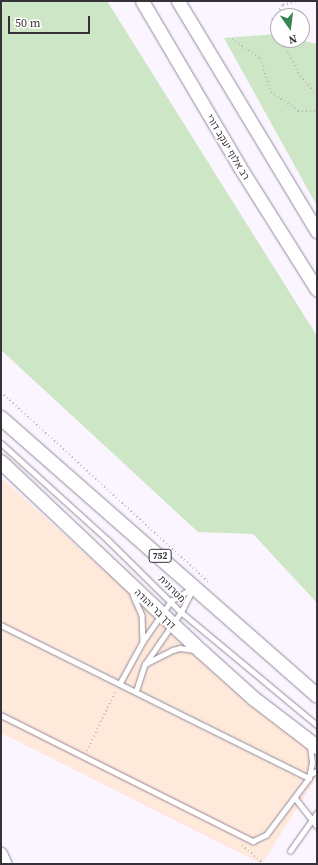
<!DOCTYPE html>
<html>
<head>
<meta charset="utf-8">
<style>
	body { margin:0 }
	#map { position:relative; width:318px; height:865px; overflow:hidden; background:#faf5fe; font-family:"Source Serif 4",Heebo,serif }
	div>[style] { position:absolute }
	.commercial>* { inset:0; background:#fee9da }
	.green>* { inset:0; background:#cde6c5 }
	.path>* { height:2px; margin-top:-1px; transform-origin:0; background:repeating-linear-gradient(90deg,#bcb7c0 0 1px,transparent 0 4px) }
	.roads { filter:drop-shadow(0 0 1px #93899d) drop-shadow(0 0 1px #93899d) }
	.service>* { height:4.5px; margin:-2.25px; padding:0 2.25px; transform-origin:2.25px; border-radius:2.25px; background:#fff }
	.tertiary>* { height:11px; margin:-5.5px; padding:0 5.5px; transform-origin:5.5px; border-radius:5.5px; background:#fff }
	.secondary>* { height:13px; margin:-6.5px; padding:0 6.5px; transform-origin:6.5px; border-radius:6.5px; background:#fff }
	.primary>* { height:14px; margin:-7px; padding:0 7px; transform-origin:7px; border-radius:7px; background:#fff }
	span { translate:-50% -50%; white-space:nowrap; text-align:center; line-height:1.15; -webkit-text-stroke:3px #fff; paint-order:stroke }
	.shield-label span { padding:1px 3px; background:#fff; border:1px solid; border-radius:3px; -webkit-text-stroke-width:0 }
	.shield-label { font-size:9px; color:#36323a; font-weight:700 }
	.street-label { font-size:10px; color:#36323a }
	.frame { position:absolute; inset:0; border:2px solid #36323a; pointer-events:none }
	.north { position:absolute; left:270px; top:8px; width:40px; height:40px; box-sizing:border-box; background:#fff; border:1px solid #afadb0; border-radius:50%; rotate:166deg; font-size:11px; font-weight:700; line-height:16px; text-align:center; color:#36323a }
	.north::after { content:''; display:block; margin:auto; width:14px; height:18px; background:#388554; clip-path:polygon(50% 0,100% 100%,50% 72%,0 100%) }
	.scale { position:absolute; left:8px; top:16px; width:82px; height:18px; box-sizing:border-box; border:2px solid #36323a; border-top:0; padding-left:5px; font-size:12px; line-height:14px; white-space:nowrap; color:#36323a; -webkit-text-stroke:3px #fff; paint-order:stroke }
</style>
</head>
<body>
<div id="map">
	<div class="commercial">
		<i style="clip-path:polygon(1px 478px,226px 679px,317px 754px,317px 776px,262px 864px,1px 733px)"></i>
	</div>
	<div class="green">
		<i style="clip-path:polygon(1px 1px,107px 1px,317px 336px,317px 603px,253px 534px,198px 532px,1px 350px)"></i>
		<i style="clip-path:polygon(277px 34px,278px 40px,301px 40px,317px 44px,317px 206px,224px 38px)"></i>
	</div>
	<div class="path">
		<i style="left:283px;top:5px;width:4px;rotate:-90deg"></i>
		<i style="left:278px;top:31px;width:13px;rotate:-117deg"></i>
		<i style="left:272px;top:19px;width:18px;rotate:-52deg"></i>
		<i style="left:283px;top:5px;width:16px;rotate:-15deg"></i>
		<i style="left:232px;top:39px;width:34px;rotate:34deg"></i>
		<i style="left:260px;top:58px;width:36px;rotate:72deg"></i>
		<i style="left:271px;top:92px;width:33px;rotate:35deg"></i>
		<i style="left:298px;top:111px;width:19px"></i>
		<i style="left:282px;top:40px;width:40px;rotate:63.4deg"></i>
		<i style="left:300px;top:76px;width:25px;rotate:48deg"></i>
		<i style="left:1px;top:392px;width:281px;rotate:42.5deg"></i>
		<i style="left:87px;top:751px;width:68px;rotate:-64.6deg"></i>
		<i style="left:242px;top:845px;width:29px;rotate:41deg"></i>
	</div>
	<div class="roads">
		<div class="service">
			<i style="left:1px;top:443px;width:144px;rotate:42.2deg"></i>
			<i style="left:108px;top:540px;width:103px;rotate:44.6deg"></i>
			<i style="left:181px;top:612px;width:177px;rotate:39.7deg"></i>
			<i style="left:133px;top:595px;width:22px;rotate:66deg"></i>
			<i style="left:142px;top:615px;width:26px;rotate:88deg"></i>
			<i style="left:1px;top:625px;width:344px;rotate:26.4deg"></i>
			<i style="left:145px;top:664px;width:31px;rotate:-27deg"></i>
			<i style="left:173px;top:650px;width:7px;rotate:-16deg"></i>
			<i style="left:180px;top:648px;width:14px;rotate:8deg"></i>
			<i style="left:120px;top:683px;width:48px;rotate:-61.3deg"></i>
			<i style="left:143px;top:641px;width:49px;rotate:-55deg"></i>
			<i style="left:171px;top:601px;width:23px;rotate:-31deg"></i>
			<i style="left:136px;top:691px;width:28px;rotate:-72deg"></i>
			<i style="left:145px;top:664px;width:63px;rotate:-55.3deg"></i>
			<i style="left:181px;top:612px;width:27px;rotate:-63deg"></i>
			<i style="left:1px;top:715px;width:282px;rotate:26.6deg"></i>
			<i style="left:253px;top:841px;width:14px;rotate:-25deg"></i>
			<i style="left:266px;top:835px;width:71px;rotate:-53deg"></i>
			<i style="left:309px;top:778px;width:15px;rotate:-79deg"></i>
			<i style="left:312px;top:763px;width:17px;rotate:-97deg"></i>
			<i style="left:311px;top:774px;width:7px;rotate:-27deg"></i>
			<i style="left:296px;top:799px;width:34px;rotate:52deg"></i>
			<i style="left:290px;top:851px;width:47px;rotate:-54.6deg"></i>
		</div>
		<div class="tertiary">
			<i style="left:1px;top:853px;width:12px;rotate:66deg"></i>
		</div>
		<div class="secondary">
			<i style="left:142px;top:1px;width:191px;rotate:59.5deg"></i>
			<i style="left:239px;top:166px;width:146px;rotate:57.8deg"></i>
			<i style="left:178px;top:1px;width:269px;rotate:58.9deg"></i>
		</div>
		<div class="primary">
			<i style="left:1px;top:418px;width:421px;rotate:41.3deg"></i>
			<i style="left:1px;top:462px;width:277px;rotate:43.4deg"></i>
			<i style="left:202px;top:652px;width:69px;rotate:42deg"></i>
			<i style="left:253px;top:698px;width:81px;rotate:37.4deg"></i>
		</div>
	</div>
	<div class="shield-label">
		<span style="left:160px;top:556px">752</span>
	</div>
	<div class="street-label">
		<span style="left:228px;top:147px;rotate:59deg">רב אלוף יעקב דורי</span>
		<span style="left:172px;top:589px;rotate:45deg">מטרונית</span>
		<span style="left:155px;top:609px;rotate:44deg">דרך בר יהודה</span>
	</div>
	<div class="frame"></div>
	<div class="north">N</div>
	<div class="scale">50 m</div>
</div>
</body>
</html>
